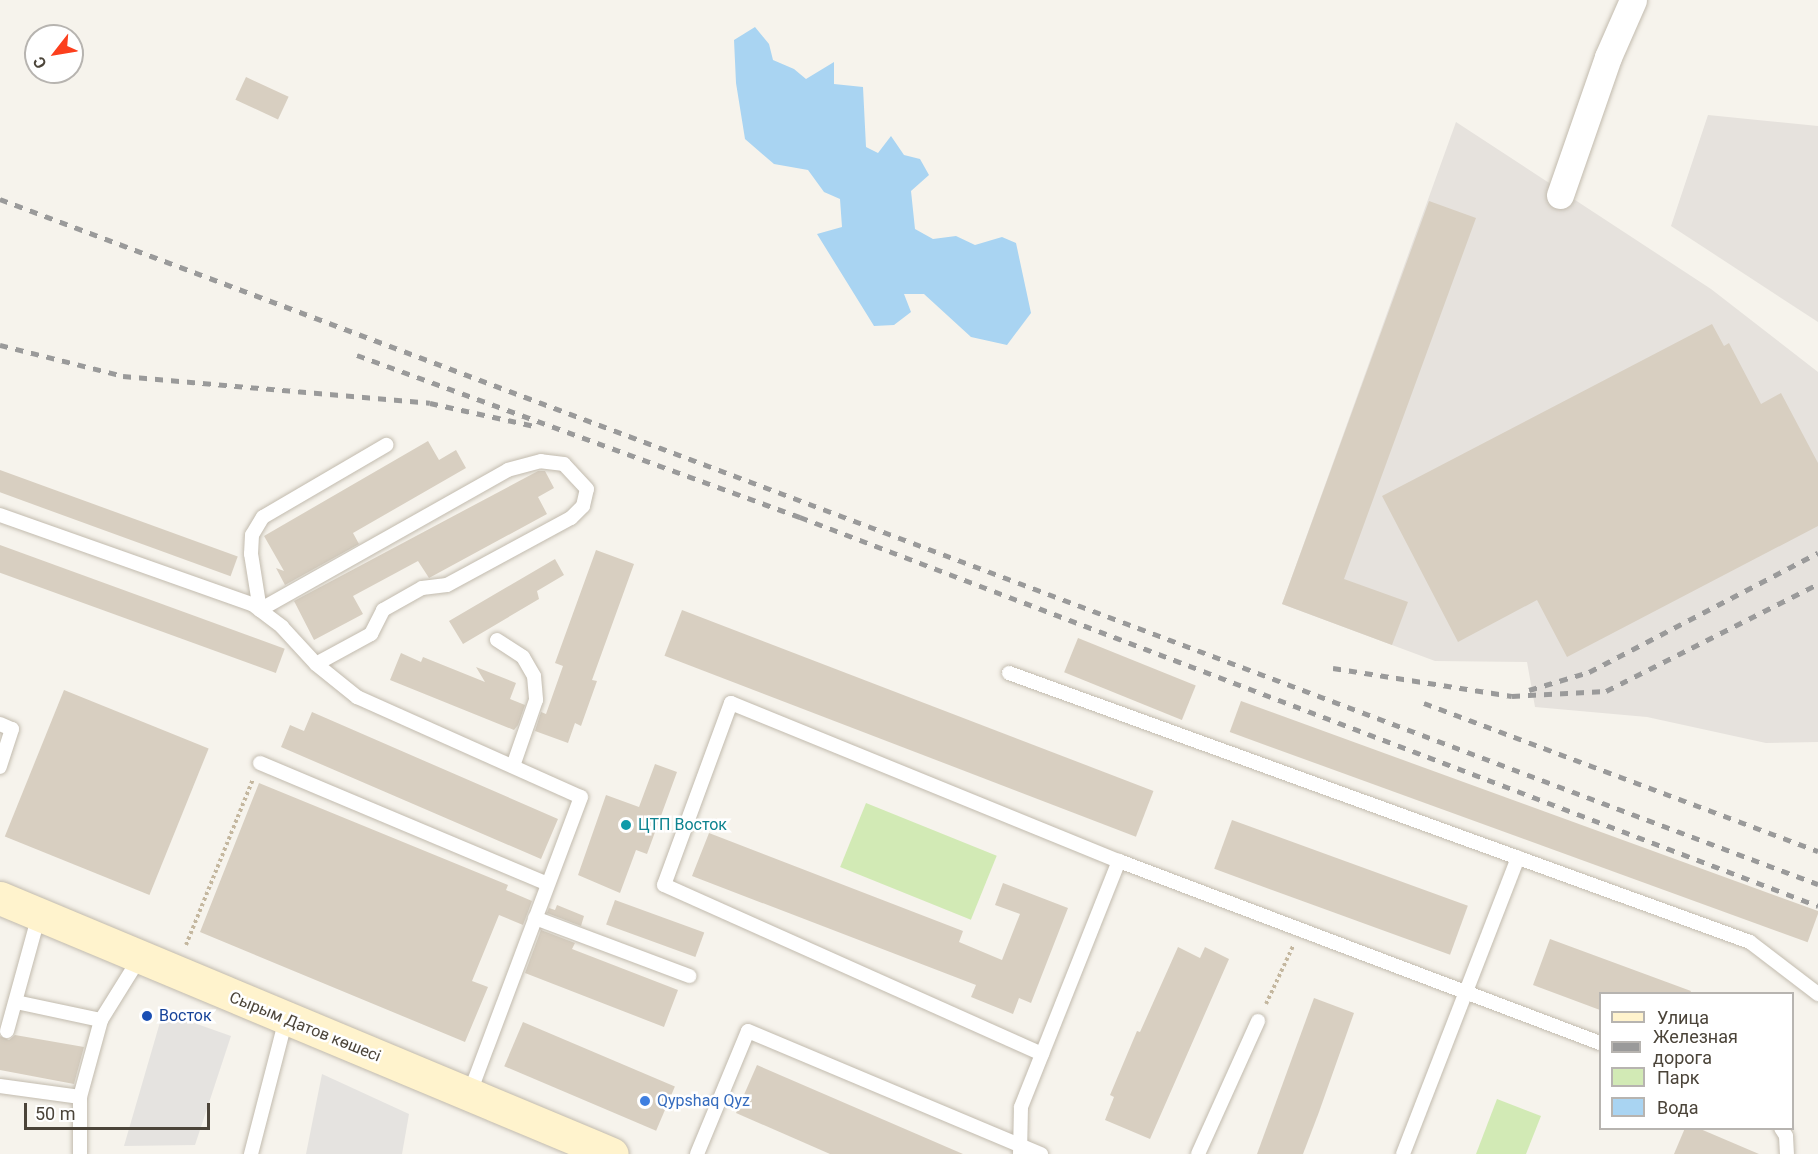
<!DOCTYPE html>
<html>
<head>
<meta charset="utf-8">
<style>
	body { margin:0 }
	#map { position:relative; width:1818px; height:1154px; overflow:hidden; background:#f6f3ec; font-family:Roboto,sans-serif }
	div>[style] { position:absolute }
	.industrial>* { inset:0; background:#e6e2dd }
	.green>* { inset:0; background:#d2eab5; transform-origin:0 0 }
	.parking>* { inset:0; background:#e5e3e0 }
	.water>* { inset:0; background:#a9d4f2 }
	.building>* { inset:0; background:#d8cfc1; transform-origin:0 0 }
	.path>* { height:4px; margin-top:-2px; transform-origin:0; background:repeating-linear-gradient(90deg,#c4b79f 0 3px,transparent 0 6px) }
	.roads { filter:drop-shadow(0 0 2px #c2bbae) drop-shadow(0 0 2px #c2bbae) }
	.lane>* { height:14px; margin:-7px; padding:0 7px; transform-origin:7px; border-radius:7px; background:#fff }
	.street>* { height:27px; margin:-13.5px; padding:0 13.5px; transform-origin:13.5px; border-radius:13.5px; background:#fff }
	.secondary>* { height:33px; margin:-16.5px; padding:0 16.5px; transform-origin:16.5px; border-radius:16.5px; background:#fff3cd }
	.rail>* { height:4.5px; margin-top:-2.25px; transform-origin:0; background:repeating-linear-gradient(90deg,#9a9a9a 0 8px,transparent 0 16px) }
	.dots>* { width:16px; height:16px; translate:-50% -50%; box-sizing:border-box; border:3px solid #fff; border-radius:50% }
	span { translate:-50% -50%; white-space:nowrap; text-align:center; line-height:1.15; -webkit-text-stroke:5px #fff; paint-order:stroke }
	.culture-label { font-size:16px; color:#0d838f }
	.left { translate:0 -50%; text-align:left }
	.transit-label { font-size:16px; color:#164399 }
	.street-label { font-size:16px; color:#4b4439 }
	.shop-label { font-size:16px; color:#366cbe }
	.legend { position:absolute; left:1599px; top:992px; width:195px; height:138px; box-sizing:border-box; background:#fff; border:2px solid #b7b4b0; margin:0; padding:8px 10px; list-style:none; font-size:18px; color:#4b4439 }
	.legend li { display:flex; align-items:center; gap:12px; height:30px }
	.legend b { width:30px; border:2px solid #b7b4b0 }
	.north { position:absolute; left:24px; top:24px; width:60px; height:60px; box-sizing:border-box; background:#fff; border:2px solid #b7b4b0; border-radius:50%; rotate:239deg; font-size:16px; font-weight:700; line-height:24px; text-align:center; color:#4b4439 }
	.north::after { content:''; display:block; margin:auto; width:21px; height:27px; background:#fc3f1d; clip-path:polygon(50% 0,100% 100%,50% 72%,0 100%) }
	.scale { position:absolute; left:24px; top:1103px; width:186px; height:27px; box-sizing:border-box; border:3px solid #4b4439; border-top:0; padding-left:8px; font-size:18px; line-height:21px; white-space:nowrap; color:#4b4439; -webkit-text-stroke:4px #fff; paint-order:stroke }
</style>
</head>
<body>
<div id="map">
	<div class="industrial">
		<i style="clip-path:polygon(1708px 115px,1818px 126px,1818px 322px,1671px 226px)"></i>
		<i style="clip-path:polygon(1456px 122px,1711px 289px,1818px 372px,1818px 742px,1766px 743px,1647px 717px,1535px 707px,1527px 662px,1435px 661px,1282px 604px)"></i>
	</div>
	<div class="green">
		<i style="left:866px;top:803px;width:141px;height:69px;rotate:22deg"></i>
		<i style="clip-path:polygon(1497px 1099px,1541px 1116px,1526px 1154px,1476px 1154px)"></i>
	</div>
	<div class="parking">
		<i style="clip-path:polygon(163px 1012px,231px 1036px,195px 1145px,124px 1146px)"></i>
		<i style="clip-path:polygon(322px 1074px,409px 1114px,402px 1154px,306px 1154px)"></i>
	</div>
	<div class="water">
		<i style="clip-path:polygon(755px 27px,769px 44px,773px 60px,794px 69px,806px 79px,834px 62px,834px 84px,863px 87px,866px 147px,878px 153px,891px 136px,904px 155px,920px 159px,929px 175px,911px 191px,915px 229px,933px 239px,956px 236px,975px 245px,1002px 237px,1016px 243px,1031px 313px,1007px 345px,971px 337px,924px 294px,904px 294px,911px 312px,894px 325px,874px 326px,817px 234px,842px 227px,840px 199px,824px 192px,808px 170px,774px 164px,745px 139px,736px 83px,734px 40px)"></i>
	</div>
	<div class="building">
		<i style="left:246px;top:77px;width:47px;height:25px;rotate:25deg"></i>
		<i style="clip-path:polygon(1429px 201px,1476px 218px,1344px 579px,1408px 602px,1392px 645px,1282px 604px)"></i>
		<i style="clip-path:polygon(1712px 324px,1724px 346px,1729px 343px,1761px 404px,1781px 393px,1818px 463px,1818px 526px,1567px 657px,1537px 600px,1458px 642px,1382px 496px)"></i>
		<i style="clip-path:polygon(428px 441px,439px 460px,456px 450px,466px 468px,353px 533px,359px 544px,285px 585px,276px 568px,284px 571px,264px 536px)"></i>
		<i style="left:0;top:470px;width:253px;height:21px;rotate:20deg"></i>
		<i style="clip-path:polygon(538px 471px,545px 471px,554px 488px,538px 497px,547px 514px,429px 578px,418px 561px,353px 596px,363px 614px,314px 640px,294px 601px)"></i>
		<i style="left:0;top:545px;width:303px;height:26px;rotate:20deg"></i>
		<i style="clip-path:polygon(596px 550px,634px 564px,592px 680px,597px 681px,581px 726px,575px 723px,568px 743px,535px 731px,541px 712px,546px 714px,563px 666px,555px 663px)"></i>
		<i style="clip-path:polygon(555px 559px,564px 575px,537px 591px,539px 599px,463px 644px,449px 621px)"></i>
		<i style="left:682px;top:610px;width:505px;height:49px;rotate:21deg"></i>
		<i style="left:1078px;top:638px;width:127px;height:37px;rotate:22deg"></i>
		<i style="clip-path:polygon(401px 653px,421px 662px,423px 657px,485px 682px,476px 667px,516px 683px,510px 699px,525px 705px,518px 725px,514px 730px,390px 680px)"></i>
		<i style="left:64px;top:690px;width:156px;height:158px;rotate:22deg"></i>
		<i style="left:1241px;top:701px;width:615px;height:33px;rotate:20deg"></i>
		<i style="clip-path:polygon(312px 712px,558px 819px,541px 859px,281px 747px,290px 725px,304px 731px)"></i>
		<i style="clip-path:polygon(655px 764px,677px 772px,647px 854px,636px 850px,620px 893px,578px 875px,606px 795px,639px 807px)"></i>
		<i style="clip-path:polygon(259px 783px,508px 885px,506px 890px,532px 901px,523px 925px,499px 915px,472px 981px,488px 987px,465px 1042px,200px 932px)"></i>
		<i style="left:1232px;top:820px;width:251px;height:52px;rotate:20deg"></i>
		<i style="clip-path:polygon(709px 833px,963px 931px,959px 942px,1002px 960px,1020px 914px,995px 905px,1003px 883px,1068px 908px,1031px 1003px,1019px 998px,1013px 1014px,971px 997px,976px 985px,692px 876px)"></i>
		<i style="left:615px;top:900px;width:95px;height:26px;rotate:20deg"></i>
		<i style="clip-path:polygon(557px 905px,584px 916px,581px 926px,547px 913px,549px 908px,555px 910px)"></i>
		<i style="clip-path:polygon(541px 930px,575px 943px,572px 949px,678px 990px,664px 1027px,525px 973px)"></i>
		<i style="clip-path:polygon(1550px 939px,1691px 991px,1690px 993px,1600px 993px,1600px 1010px,1533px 985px)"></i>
		<i style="clip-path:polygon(1178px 947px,1200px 958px,1205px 947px,1229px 959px,1150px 1139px,1105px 1120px,1114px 1097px,1110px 1095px,1137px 1031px,1140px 1032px)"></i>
		<i style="clip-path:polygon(1314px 998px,1354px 1013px,1319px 1112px,1303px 1154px,1257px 1154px)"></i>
		<i style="left:523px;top:1022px;width:165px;height:48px;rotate:23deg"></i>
		<i style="clip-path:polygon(15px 1035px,84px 1047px,74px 1084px,0 1070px,0 1036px,9px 1040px)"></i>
		<i style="clip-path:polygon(757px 1065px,963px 1154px,830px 1154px,736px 1113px)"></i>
		<i style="clip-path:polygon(1685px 1128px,1698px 1128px,1759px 1154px,1674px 1154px)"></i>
	</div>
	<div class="path">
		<i style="left:186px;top:945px;width:179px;rotate:-68deg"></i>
		<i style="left:1266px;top:1004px;width:64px;rotate:-65deg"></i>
	</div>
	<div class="roads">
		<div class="lane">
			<i style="left:0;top:515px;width:267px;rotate:19.5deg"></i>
			<i style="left:252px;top:604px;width:38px;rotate:37deg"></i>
			<i style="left:282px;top:627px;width:50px;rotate:47.4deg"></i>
			<i style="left:316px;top:664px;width:53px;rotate:38.8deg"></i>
			<i style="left:357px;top:697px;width:245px;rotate:24.1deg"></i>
			<i style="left:581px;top:797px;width:318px;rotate:110.6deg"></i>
			<i style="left:497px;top:640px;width:31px;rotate:33deg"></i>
			<i style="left:523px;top:657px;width:22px;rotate:60deg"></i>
			<i style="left:534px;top:676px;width:24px;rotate:85deg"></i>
			<i style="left:536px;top:700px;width:70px;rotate:109.2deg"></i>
			<i style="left:316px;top:664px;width:63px;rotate:-28.6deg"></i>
			<i style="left:371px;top:634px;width:27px;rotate:-63deg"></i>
			<i style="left:383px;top:610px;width:45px;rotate:-29.4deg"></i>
			<i style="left:422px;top:588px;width:25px;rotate:-7deg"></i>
			<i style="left:447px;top:585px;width:141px;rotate:-28.4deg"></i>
			<i style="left:571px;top:518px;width:17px;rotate:-45deg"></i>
			<i style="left:583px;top:506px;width:17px;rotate:-77deg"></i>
			<i style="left:587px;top:489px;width:34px;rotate:-133deg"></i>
			<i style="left:564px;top:464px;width:23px;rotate:-173deg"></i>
			<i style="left:541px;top:461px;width:34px;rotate:165deg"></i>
			<i style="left:508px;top:470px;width:285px;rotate:150.6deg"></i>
			<i style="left:260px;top:610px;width:57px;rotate:-99.1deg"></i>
			<i style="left:251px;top:554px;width:19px;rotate:-87deg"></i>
			<i style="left:252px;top:535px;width:21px;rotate:-59deg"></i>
			<i style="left:263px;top:517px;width:143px;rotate:-30.3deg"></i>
			<i style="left:1009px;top:673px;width:788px;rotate:19.95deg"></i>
			<i style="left:1750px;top:942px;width:86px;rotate:37.4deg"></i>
			<i style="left:0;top:724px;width:13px;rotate:23deg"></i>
			<i style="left:12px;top:729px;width:40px;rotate:108deg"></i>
			<i style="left:260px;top:763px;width:312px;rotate:22.8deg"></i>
			<i style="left:535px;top:918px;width:165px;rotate:20.6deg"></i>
			<i style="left:16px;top:1002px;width:87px;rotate:12deg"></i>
			<i style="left:7px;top:1031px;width:120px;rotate:-74.6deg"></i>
			<i style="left:1042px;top:1054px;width:414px;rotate:-155.9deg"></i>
			<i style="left:664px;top:885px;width:194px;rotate:-69.8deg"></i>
			<i style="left:731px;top:703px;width:419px;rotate:22.2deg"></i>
			<i style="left:0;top:1086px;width:81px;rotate:7.8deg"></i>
			<i style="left:1781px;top:1128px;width:9px;rotate:58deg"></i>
			<i style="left:1786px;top:1136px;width:18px;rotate:87deg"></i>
			<i style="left:80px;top:1154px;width:57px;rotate:-90deg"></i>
			<i style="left:80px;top:1097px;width:80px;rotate:-74.7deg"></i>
			<i style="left:101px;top:1020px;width:72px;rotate:-58.1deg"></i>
			<i style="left:251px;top:1154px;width:139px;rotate:-75.5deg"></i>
			<i style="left:697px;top:1154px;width:133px;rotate:-67.5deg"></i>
			<i style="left:748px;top:1031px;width:318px;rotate:22.8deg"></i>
			<i style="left:1020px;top:1154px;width:47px;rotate:-88.8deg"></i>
			<i style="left:1021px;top:1107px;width:265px;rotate:-68.3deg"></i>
			<i style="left:1119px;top:861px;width:514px;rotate:20.73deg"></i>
			<i style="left:1198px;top:1154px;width:146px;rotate:-65.7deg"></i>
			<i style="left:1403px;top:1154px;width:318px;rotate:-68.8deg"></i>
		</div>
		<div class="street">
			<i style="left:1560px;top:195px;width:146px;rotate:-70.8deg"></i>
			<i style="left:1608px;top:57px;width:62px;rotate:-66.3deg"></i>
		</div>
		<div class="secondary">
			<i style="left:0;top:898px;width:663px;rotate:22.7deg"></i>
		</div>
	</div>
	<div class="rail">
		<i style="left:0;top:199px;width:1943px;rotate:20.65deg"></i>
		<i style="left:0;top:345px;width:127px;rotate:14.1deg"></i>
		<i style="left:123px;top:376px;width:308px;rotate:5deg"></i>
		<i style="left:430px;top:403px;width:107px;rotate:12.4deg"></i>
		<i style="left:357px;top:355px;width:472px;rotate:20.1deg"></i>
		<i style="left:800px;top:517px;width:1090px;rotate:20.91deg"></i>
		<i style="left:1333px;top:668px;width:181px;rotate:8.9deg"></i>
		<i style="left:1512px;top:696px;width:94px;rotate:-3deg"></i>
		<i style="left:1606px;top:691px;width:237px;rotate:-26.8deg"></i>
		<i style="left:1529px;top:690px;width:63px;rotate:-16.7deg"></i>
		<i style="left:1589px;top:672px;width:258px;rotate:-27.5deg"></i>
		<i style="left:1424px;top:703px;width:421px;rotate:20.6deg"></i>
	</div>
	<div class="dots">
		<i style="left:626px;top:825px;background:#0f9aa8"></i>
		<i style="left:147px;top:1016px;background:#1a4fb4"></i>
		<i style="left:645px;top:1101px;background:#3f7fe0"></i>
	</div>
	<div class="culture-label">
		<span class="left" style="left:638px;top:825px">ЦТП Восток</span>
	</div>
	<div class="transit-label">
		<span class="left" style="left:159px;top:1016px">Восток</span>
	</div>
	<div class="street-label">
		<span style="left:305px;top:1027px;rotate:22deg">Сырым Датов көшесі</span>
	</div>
	<div class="shop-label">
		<span class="left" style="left:657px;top:1101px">Qypshaq Qyz</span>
	</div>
	<ul class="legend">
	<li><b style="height:8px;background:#fff3cd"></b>Улица</li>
	<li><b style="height:8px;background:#9a9a9a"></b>Железная дорога</li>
	<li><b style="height:16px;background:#d2eab5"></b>Парк</li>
	<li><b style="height:16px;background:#a9d4f2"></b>Вода</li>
	</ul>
	<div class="north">С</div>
	<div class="scale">50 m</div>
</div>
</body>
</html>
